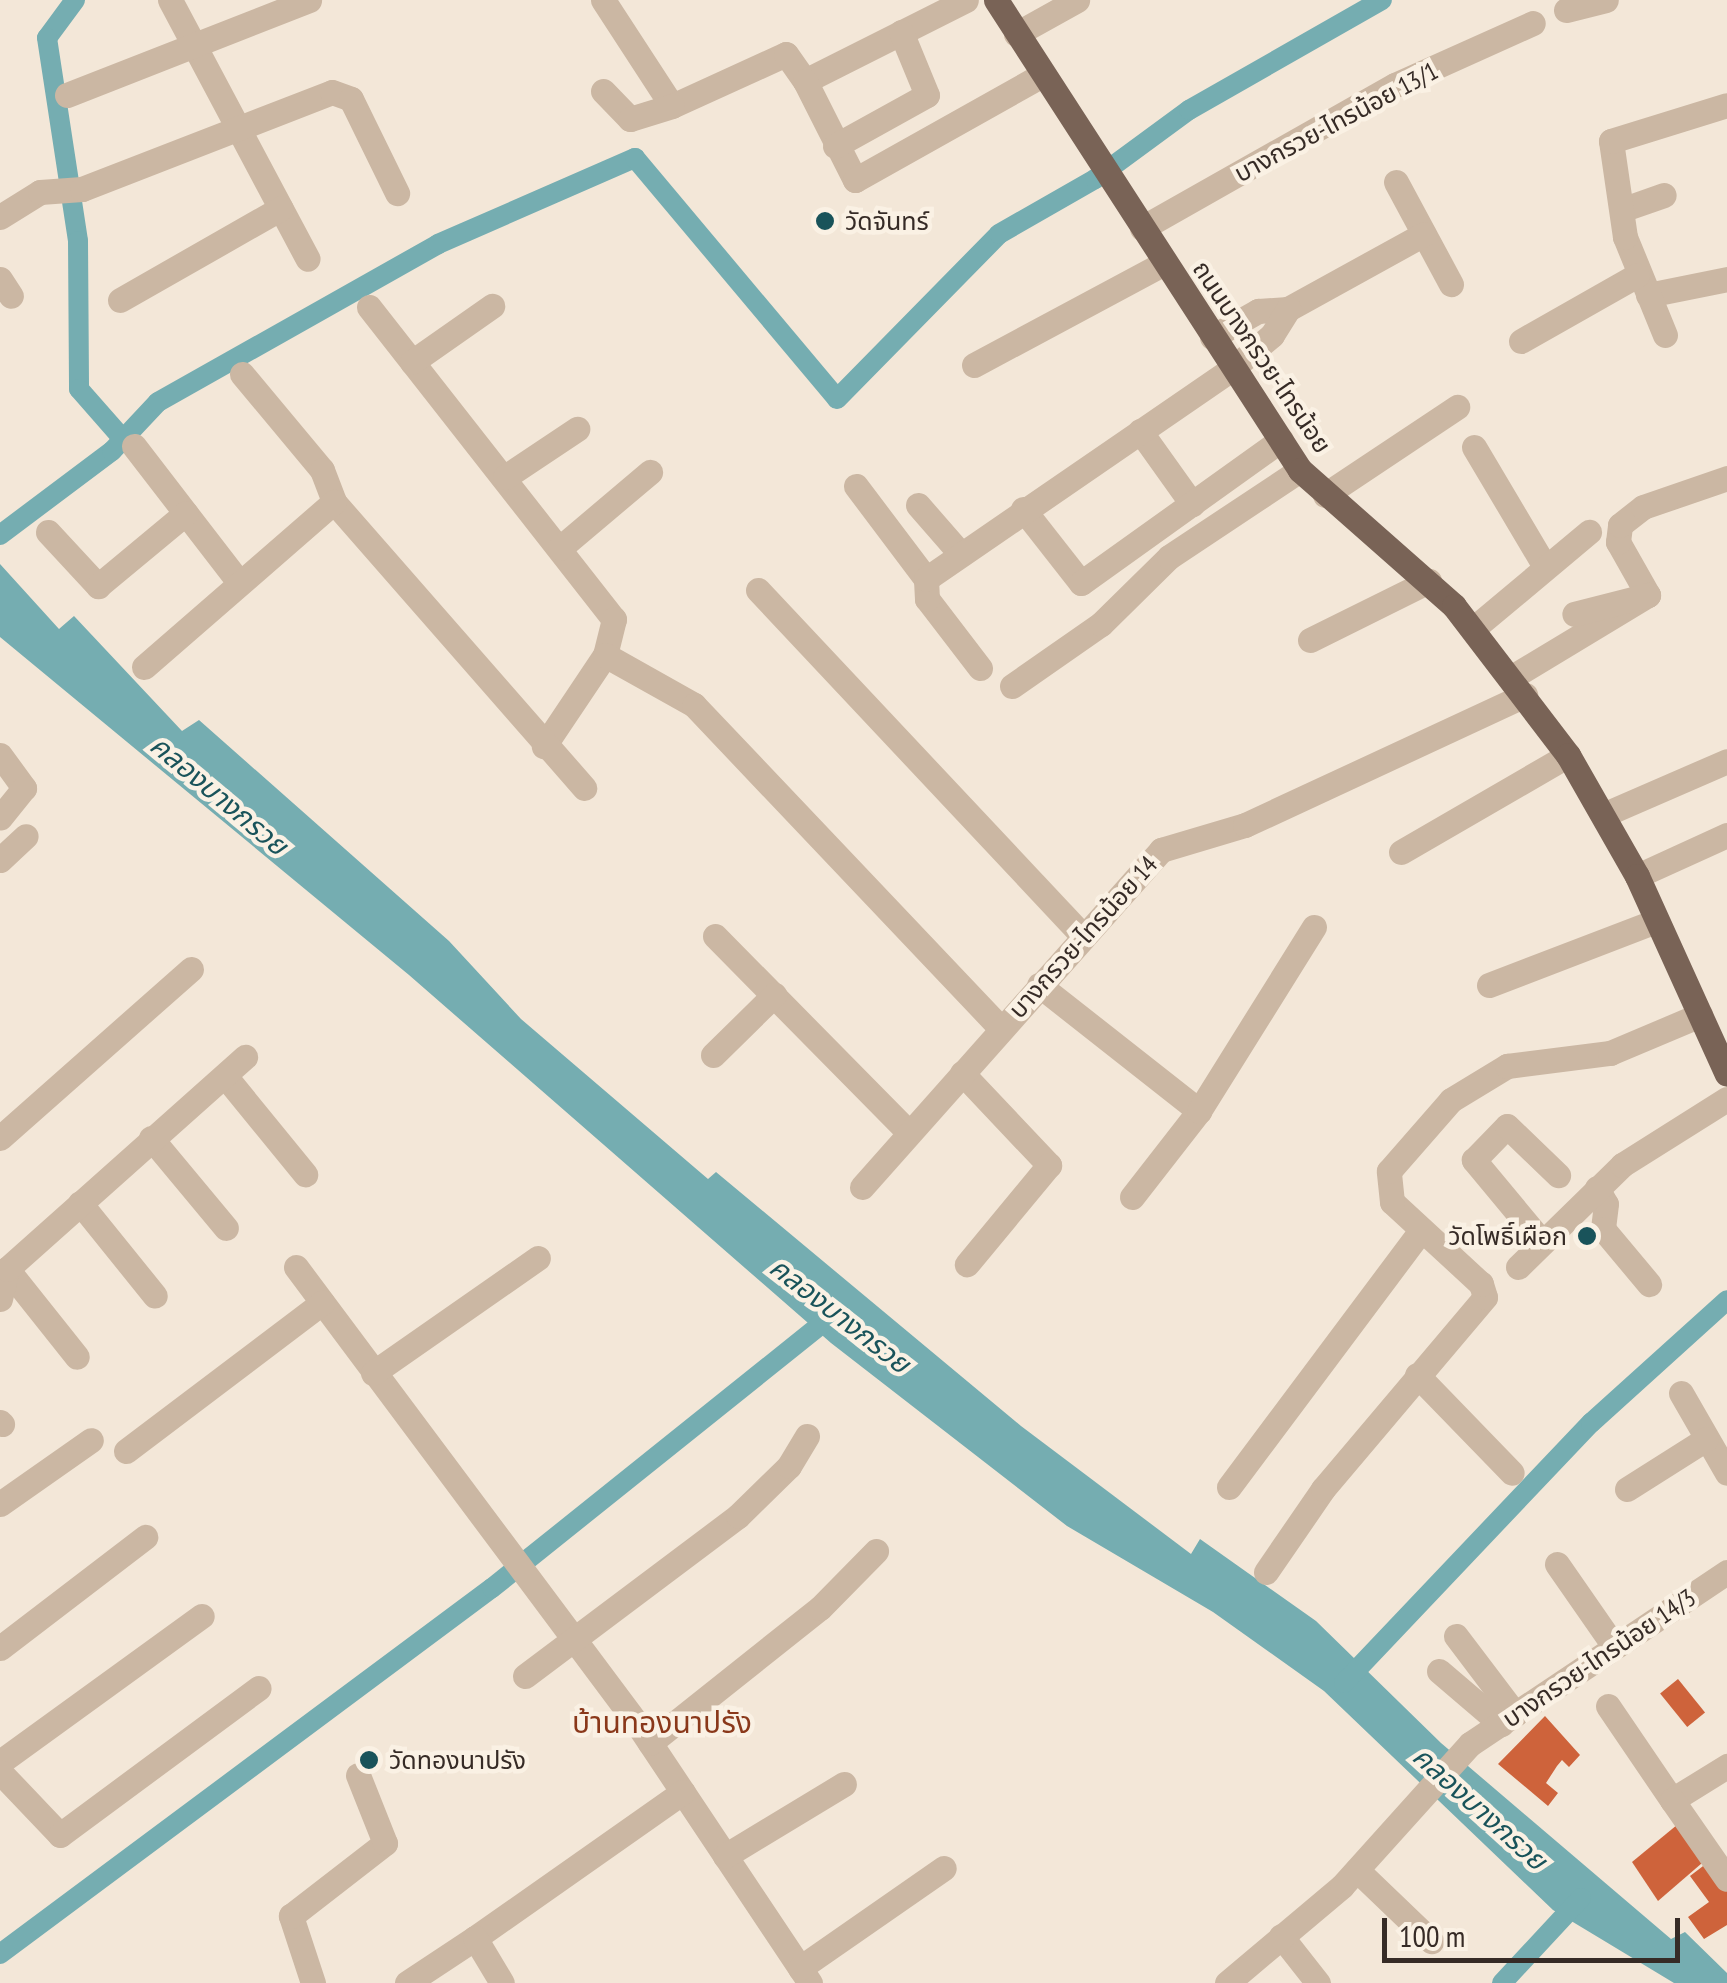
<!DOCTYPE html>
<html>
<head>
<meta charset="utf-8">
<style>
	body { margin:0 }
	#map { position:relative; width:1727px; height:1983px; overflow:hidden; background:#f3e7d8; font-family:"PT Sans Narrow","Noto Sans Thai",sans-serif }
	div>[style] { position:absolute }
	.water>* { inset:0; background:#75adb1 }
	.canal>* { height:20px; margin:-10px; padding:0 10px; transform-origin:10px; border-radius:10px; background:#75adb1 }
	.building>* { inset:0; background:#ce633b; transform-origin:0 0 }
	.minor>* { height:25px; margin:-12.5px; padding:0 12.5px; transform-origin:12.5px; border-radius:12.5px; background:#cbb7a3 }
	.major>* { height:25px; margin:-12.5px; padding:0 12.5px; transform-origin:12.5px; border-radius:12.5px; background:#796356 }
	.dots>* { width:28px; height:28px; translate:-50% -50%; box-sizing:border-box; border:5px solid #faf1e4; border-radius:50% }
	span { translate:-50% -50%; white-space:nowrap; text-align:center; line-height:1.15; -webkit-text-stroke:9px #faf1e4; paint-order:stroke }
	.street-label { font-size:25px; color:#362b26 }
	.poi-label { font-size:25px; color:#362b26 }
	.left { translate:0 -50%; text-align:left }
	.right { translate:-100% -50%; text-align:right }
	.water-label { font-size:28px; color:#19535a; font-style:italic }
	.quarter-label { font-size:30px; color:#8a381a }
	.scale { position:absolute; left:1382px; top:1918px; width:298px; height:45px; box-sizing:border-box; border:5px solid #362b26; border-top:0; padding-left:12px; font-size:30px; line-height:35px; white-space:nowrap; color:#362b26; -webkit-text-stroke:8px #faf1e4; paint-order:stroke }
</style>
</head>
<body>
<div id="map">
	<div class="water">
		<i style="clip-path:polygon(0 564px,59px 629px,74px 616px,182px 731px,199px 720px,449px 941px,521px 1019px,708px 1179px,716px 1172px,1021px 1426px,1191px 1554px,1200px 1539px,1316px 1621px,1441px 1743px,1671px 1939px,1685px 1932px,1727px 1973px,1727px 1983px,1674px 1983px,1553px 1910px,1324px 1691px,1213px 1612px,1067px 1526px,831px 1343px,409px 975px,0 637px)"></i>
	</div>
	<div class="canal">
		<i style="left:75px;top:0;width:47px;rotate:126.4deg"></i>
		<i style="left:47px;top:38px;width:205px;rotate:81.3deg"></i>
		<i style="left:78px;top:241px;width:148px;rotate:89.6deg"></i>
		<i style="left:79px;top:389px;width:67px;rotate:48.7deg"></i>
		<i style="left:0;top:535px;width:140px;rotate:-36.9deg"></i>
		<i style="left:112px;top:451px;width:67px;rotate:-46.8deg"></i>
		<i style="left:158px;top:402px;width:322px;rotate:-29.4deg"></i>
		<i style="left:438px;top:244px;width:215px;rotate:-23.6deg"></i>
		<i style="left:635px;top:158px;width:314px;rotate:50deg"></i>
		<i style="left:837px;top:399px;width:231px;rotate:-45.5deg"></i>
		<i style="left:999px;top:234px;width:111px;rotate:-29.8deg"></i>
		<i style="left:1095px;top:179px;width:117px;rotate:-36.3deg"></i>
		<i style="left:1189px;top:110px;width:222px;rotate:-29.7deg"></i>
		<i style="left:1344px;top:1683px;width:359px;rotate:-46.5deg"></i>
		<i style="left:1591px;top:1423px;width:183px;rotate:-42.1deg"></i>
		<i style="left:0;top:1954px;width:613px;rotate:-36.65deg"></i>
		<i style="left:492px;top:1588px;width:440px;rotate:-38.7deg"></i>
		<i style="left:1502px;top:1983px;width:116px;rotate:-47.1deg"></i>
	</div>
	<div class="building">
		<i style="left:1678px;top:1679px;width:43px;height:23px;rotate:51deg"></i>
		<i style="clip-path:polygon(1545px 1716px,1580px 1755px,1569px 1767px,1562px 1760px,1557px 1766px,1546px 1783px,1558px 1793px,1548px 1806px,1498px 1764px)"></i>
		<i style="clip-path:polygon(1683px 1820px,1709px 1857px,1658px 1901px,1632px 1862px)"></i>
		<i style="clip-path:polygon(1711px 1860px,1727px 1885px,1727px 1925px,1704px 1939px,1688px 1917px,1709px 1902px,1690px 1876px)"></i>
	</div>
	<div class="minor">
		<i style="left:170px;top:0;width:293px;rotate:62deg"></i>
		<i style="left:603px;top:0;width:126px;rotate:56.9deg"></i>
		<i style="left:672px;top:106px;width:125px;rotate:-24.5deg"></i>
		<i style="left:786px;top:54px;width:33px;rotate:55deg"></i>
		<i style="left:805px;top:81px;width:180px;rotate:-26.7deg"></i>
		<i style="left:1566px;top:10px;width:41px;rotate:-14deg"></i>
		<i style="left:1016px;top:34px;width:70px;rotate:-29.1deg"></i>
		<i style="left:805px;top:81px;width:111px;rotate:63.2deg"></i>
		<i style="left:855px;top:180px;width:214px;rotate:-29.3deg"></i>
		<i style="left:603px;top:91px;width:39px;rotate:46deg"></i>
		<i style="left:630px;top:119px;width:44px;rotate:-17.2deg"></i>
		<i style="left:67px;top:95px;width:260px;rotate:-21.4deg"></i>
		<i style="left:835px;top:146px;width:105px;rotate:-29deg"></i>
		<i style="left:927px;top:95px;width:68px;rotate:-112.4deg"></i>
		<i style="left:1396px;top:182px;width:116px;rotate:61.7deg"></i>
		<i style="left:1624px;top:209px;width:42px;rotate:-19.3deg"></i>
		<i style="left:0;top:217px;width:47px;rotate:-32deg"></i>
		<i style="left:40px;top:192px;width:42px;rotate:-4.1deg"></i>
		<i style="left:82px;top:189px;width:268px;rotate:-21.2deg"></i>
		<i style="left:332px;top:92px;width:20px;rotate:20deg"></i>
		<i style="left:351px;top:99px;width:105px;rotate:63.9deg"></i>
		<i style="left:1142px;top:228px;width:291px;rotate:-29.5deg"></i>
		<i style="left:1395px;top:85px;width:151px;rotate:-24.2deg"></i>
		<i style="left:0;top:279px;width:20px;rotate:57deg"></i>
		<i style="left:1648px;top:295px;width:81px;rotate:-11.4deg"></i>
		<i style="left:120px;top:300px;width:185px;rotate:-29.7deg"></i>
		<i style="left:369px;top:307px;width:397px;rotate:51.9deg"></i>
		<i style="left:614px;top:619px;width:37px;rotate:104deg"></i>
		<i style="left:605px;top:655px;width:110px;rotate:123.8deg"></i>
		<i style="left:1665px;top:335px;width:106px;rotate:-112.2deg"></i>
		<i style="left:1625px;top:237px;width:97px;rotate:-98.3deg"></i>
		<i style="left:1611px;top:141px;width:121px;rotate:-17.2deg"></i>
		<i style="left:1212px;top:337px;width:53px;rotate:-29.5deg"></i>
		<i style="left:1258px;top:311px;width:30px;rotate:-4deg"></i>
		<i style="left:1288px;top:309px;width:155px;rotate:-28.9deg"></i>
		<i style="left:1521px;top:341px;width:133px;rotate:-29.6deg"></i>
		<i style="left:412px;top:362px;width:98px;rotate:-35deg"></i>
		<i style="left:974px;top:365px;width:216px;rotate:-28.2deg"></i>
		<i style="left:242px;top:374px;width:125px;rotate:50.2deg"></i>
		<i style="left:322px;top:470px;width:34px;rotate:69deg"></i>
		<i style="left:334px;top:502px;width:380px;rotate:48.8deg"></i>
		<i style="left:1140px;top:431px;width:90px;rotate:54.5deg"></i>
		<i style="left:134px;top:446px;width:170px;rotate:52.4deg"></i>
		<i style="left:1474px;top:447px;width:135px;rotate:59.3deg"></i>
		<i style="left:505px;top:477px;width:87px;rotate:-33.7deg"></i>
		<i style="left:856px;top:486px;width:116px;rotate:53deg"></i>
		<i style="left:1325px;top:495px;width:159px;rotate:-33.7deg"></i>
		<i style="left:918px;top:505px;width:62px;rotate:48.9deg"></i>
		<i style="left:1023px;top:509px;width:94px;rotate:51.9deg"></i>
		<i style="left:1081px;top:583px;width:246px;rotate:-35.6deg"></i>
		<i style="left:48px;top:532px;width:74px;rotate:47.2deg"></i>
		<i style="left:98px;top:586px;width:114px;rotate:-39.7deg"></i>
		<i style="left:560px;top:548px;width:118px;rotate:-40.2deg"></i>
		<i style="left:758px;top:590px;width:472px;rotate:46.8deg"></i>
		<i style="left:1648px;top:595px;width:61px;rotate:-119.5deg"></i>
		<i style="left:1618px;top:542px;width:17px;rotate:-83deg"></i>
		<i style="left:1620px;top:525px;width:29px;rotate:-38deg"></i>
		<i style="left:1643px;top:507px;width:89px;rotate:-19deg"></i>
		<i style="left:1474px;top:628px;width:150px;rotate:-39.9deg"></i>
		<i style="left:1310px;top:640px;width:133px;rotate:-26.4deg"></i>
		<i style="left:605px;top:655px;width:102px;rotate:29.3deg"></i>
		<i style="left:694px;top:705px;width:445px;rotate:46.5deg"></i>
		<i style="left:144px;top:667px;width:252px;rotate:-41deg"></i>
		<i style="left:980px;top:668px;width:87px;rotate:-127.5deg"></i>
		<i style="left:927px;top:599px;width:20px;rotate:-93deg"></i>
		<i style="left:926px;top:579px;width:373px;rotate:-34.5deg"></i>
		<i style="left:1233px;top:368px;width:51px;rotate:-40.2deg"></i>
		<i style="left:1272px;top:335px;width:31px;rotate:-58deg"></i>
		<i style="left:1512px;top:677px;width:159px;rotate:-31.1deg"></i>
		<i style="left:1648px;top:595px;width:76px;rotate:165.6deg"></i>
		<i style="left:1012px;top:686px;width:108px;rotate:-34.9deg"></i>
		<i style="left:1101px;top:624px;width:95px;rotate:-44.6deg"></i>
		<i style="left:1169px;top:557px;width:157px;rotate:-33.6deg"></i>
		<i style="left:0;top:755px;width:41px;rotate:54deg"></i>
		<i style="left:24px;top:788px;width:38px;rotate:129deg"></i>
		<i style="left:1603px;top:815px;width:135px;rotate:-23.5deg"></i>
		<i style="left:1401px;top:852px;width:193px;rotate:-30.1deg"></i>
		<i style="left:0;top:860px;width:35px;rotate:-43deg"></i>
		<i style="left:1637px;top:876px;width:99px;rotate:-24.5deg"></i>
		<i style="left:715px;top:936px;width:275px;rotate:45.4deg"></i>
		<i style="left:1039px;top:985px;width:204px;rotate:38.2deg"></i>
		<i style="left:1489px;top:985px;width:179px;rotate:-21deg"></i>
		<i style="left:713px;top:1055px;width:86px;rotate:-44.5deg"></i>
		<i style="left:962px;top:1073px;width:127px;rotate:46.6deg"></i>
		<i style="left:1049px;top:1165px;width:129px;rotate:129.6deg"></i>
		<i style="left:225px;top:1076px;width:127px;rotate:50.8deg"></i>
		<i style="left:0;top:1138px;width:255px;rotate:-41.5deg"></i>
		<i style="left:151px;top:1138px;width:117px;rotate:50.2deg"></i>
		<i style="left:862px;top:1187px;width:451px;rotate:-48.4deg"></i>
		<i style="left:1161px;top:850px;width:88px;rotate:-16.6deg"></i>
		<i style="left:1245px;top:825px;width:309px;rotate:-24.9deg"></i>
		<i style="left:1597px;top:1188px;width:18px;rotate:61deg"></i>
		<i style="left:1606px;top:1204px;width:25px;rotate:97deg"></i>
		<i style="left:1603px;top:1229px;width:72px;rotate:50.1deg"></i>
		<i style="left:1132px;top:1197px;width:109px;rotate:-52.1deg"></i>
		<i style="left:1199px;top:1111px;width:217px;rotate:-58deg"></i>
		<i style="left:80px;top:1203px;width:119px;rotate:51.1deg"></i>
		<i style="left:1542px;top:1242px;width:107px;rotate:-129.7deg"></i>
		<i style="left:1474px;top:1160px;width:47px;rotate:-45.9deg"></i>
		<i style="left:1507px;top:1126px;width:71px;rotate:43.9deg"></i>
		<i style="left:296px;top:1267px;width:572px;rotate:53.25deg"></i>
		<i style="left:638px;top:1725px;width:310px;rotate:56.3deg"></i>
		<i style="left:1518px;top:1267px;width:146px;rotate:-44.4deg"></i>
		<i style="left:1622px;top:1165px;width:124px;rotate:-32.2deg"></i>
		<i style="left:7px;top:1269px;width:112px;rotate:51.5deg"></i>
		<i style="left:0;top:1299px;width:31px;rotate:-77deg"></i>
		<i style="left:7px;top:1269px;width:319px;rotate:-41.7deg"></i>
		<i style="left:373px;top:1373px;width:201px;rotate:-34.9deg"></i>
		<i style="left:1417px;top:1375px;width:136px;rotate:45.9deg"></i>
		<i style="left:1681px;top:1393px;width:92px;rotate:60.1deg"></i>
		<i style="left:0;top:1422px;width:3px;rotate:45deg"></i>
		<i style="left:126px;top:1451px;width:246px;rotate:-37.1deg"></i>
		<i style="left:1229px;top:1487px;width:321px;rotate:-53.2deg"></i>
		<i style="left:1627px;top:1489px;width:93px;rotate:-32.3deg"></i>
		<i style="left:0;top:1504px;width:111px;rotate:-35.1deg"></i>
		<i style="left:1557px;top:1564px;width:100px;rotate:55.2deg"></i>
		<i style="left:1266px;top:1572px;width:101px;rotate:-55.5deg"></i>
		<i style="left:1323px;top:1489px;width:251px;rotate:-49.8deg"></i>
		<i style="left:1485px;top:1297px;width:14px;rotate:-107deg"></i>
		<i style="left:1481px;top:1284px;width:121px;rotate:-137.3deg"></i>
		<i style="left:1392px;top:1202px;width:31px;rotate:-96deg"></i>
		<i style="left:1389px;top:1171px;width:94px;rotate:-48.9deg"></i>
		<i style="left:1451px;top:1100px;width:66px;rotate:-31.3deg"></i>
		<i style="left:1507px;top:1066px;width:104px;rotate:-7.2deg"></i>
		<i style="left:1610px;top:1053px;width:98px;rotate:-22.9deg"></i>
		<i style="left:1456px;top:1636px;width:98px;rotate:52.9deg"></i>
		<i style="left:0;top:1648px;width:183px;rotate:-37.4deg"></i>
		<i style="left:1439px;top:1671px;width:82px;rotate:40.5deg"></i>
		<i style="left:525px;top:1676px;width:266px;rotate:-36.9deg"></i>
		<i style="left:738px;top:1516px;width:71px;rotate:-44.4deg"></i>
		<i style="left:789px;top:1466px;width:35px;rotate:-59deg"></i>
		<i style="left:1608px;top:1706px;width:114px;rotate:55.8deg"></i>
		<i style="left:1672px;top:1800px;width:65px;rotate:-31.7deg"></i>
		<i style="left:650px;top:1743px;width:217px;rotate:-38.5deg"></i>
		<i style="left:820px;top:1608px;width:80px;rotate:-45.5deg"></i>
		<i style="left:0;top:1762px;width:249px;rotate:-35.9deg"></i>
		<i style="left:0;top:1772px;width:87px;rotate:46.4deg"></i>
		<i style="left:60px;top:1835px;width:247px;rotate:-36.5deg"></i>
		<i style="left:1672px;top:1800px;width:96px;rotate:55.2deg"></i>
		<i style="left:725px;top:1856px;width:139px;rotate:-31.2deg"></i>
		<i style="left:1357px;top:1870px;width:103px;rotate:43.8deg"></i>
		<i style="left:1281px;top:1936px;width:60px;rotate:51.8deg"></i>
		<i style="left:475px;top:1938px;width:254px;rotate:-35.1deg"></i>
		<i style="left:800px;top:1968px;width:175px;rotate:-34.8deg"></i>
		<i style="left:313px;top:1983px;width:71px;rotate:-108.2deg"></i>
		<i style="left:291px;top:1916px;width:119px;rotate:-37.8deg"></i>
		<i style="left:385px;top:1843px;width:73px;rotate:-111.7deg"></i>
		<i style="left:407px;top:1983px;width:82px;rotate:-33.5deg"></i>
		<i style="left:475px;top:1938px;width:52px;rotate:59deg"></i>
		<i style="left:1227px;top:1983px;width:150px;rotate:-40.1deg"></i>
		<i style="left:1342px;top:1886px;width:191px;rotate:-48deg"></i>
		<i style="left:1470px;top:1744px;width:309px;rotate:-33.8deg"></i>
	</div>
	<div class="major">
		<i style="left:996px;top:0;width:560px;rotate:57.1deg"></i>
		<i style="left:1300px;top:470px;width:205px;rotate:41.4deg"></i>
		<i style="left:1454px;top:606px;width:188px;rotate:52.6deg"></i>
		<i style="left:1568px;top:755px;width:139px;rotate:60.3deg"></i>
		<i style="left:1637px;top:876px;width:217px;rotate:65.6deg"></i>
	</div>
	<div class="dots">
		<i style="left:825px;top:221px;background:#19535a"></i>
		<i style="left:1587px;top:1236px;background:#19535a"></i>
		<i style="left:369px;top:1760px;background:#19535a"></i>
	</div>
	<div class="street-label">
		<span style="left:1336px;top:122px;rotate:-28deg">บางกรวย-ไทรน้อย 13/1</span>
		<span style="left:1262px;top:357px;rotate:56deg">ถนนบางกรวย-ไทรน้อย</span>
		<span style="left:1083px;top:937px;rotate:-48deg">บางกรวย-ไทรน้อย 14</span>
		<span style="left:1599px;top:1658px;rotate:-34deg">บางกรวย-ไทรน้อย 14/3</span>
	</div>
	<div class="poi-label">
		<span class="left" style="left:845px;top:221px">วัดจันทร์</span>
		<span class="right" style="left:1567px;top:1236px">วัดโพธิ์เผือก</span>
		<span class="left" style="left:389px;top:1760px">วัดทองนาปรัง</span>
	</div>
	<div class="water-label">
		<span style="left:219px;top:795px;rotate:40deg">คลองบางกรวย</span>
		<span style="left:840px;top:1315px;rotate:38deg">คลองบางกรวย</span>
		<span style="left:1480px;top:1808px;rotate:42deg">คลองบางกรวย</span>
	</div>
	<div class="quarter-label">
		<span style="left:662px;top:1722px">บ้านทองนาปรัง</span>
	</div>
	<div class="scale">100 m</div>
</div>
</body>
</html>
